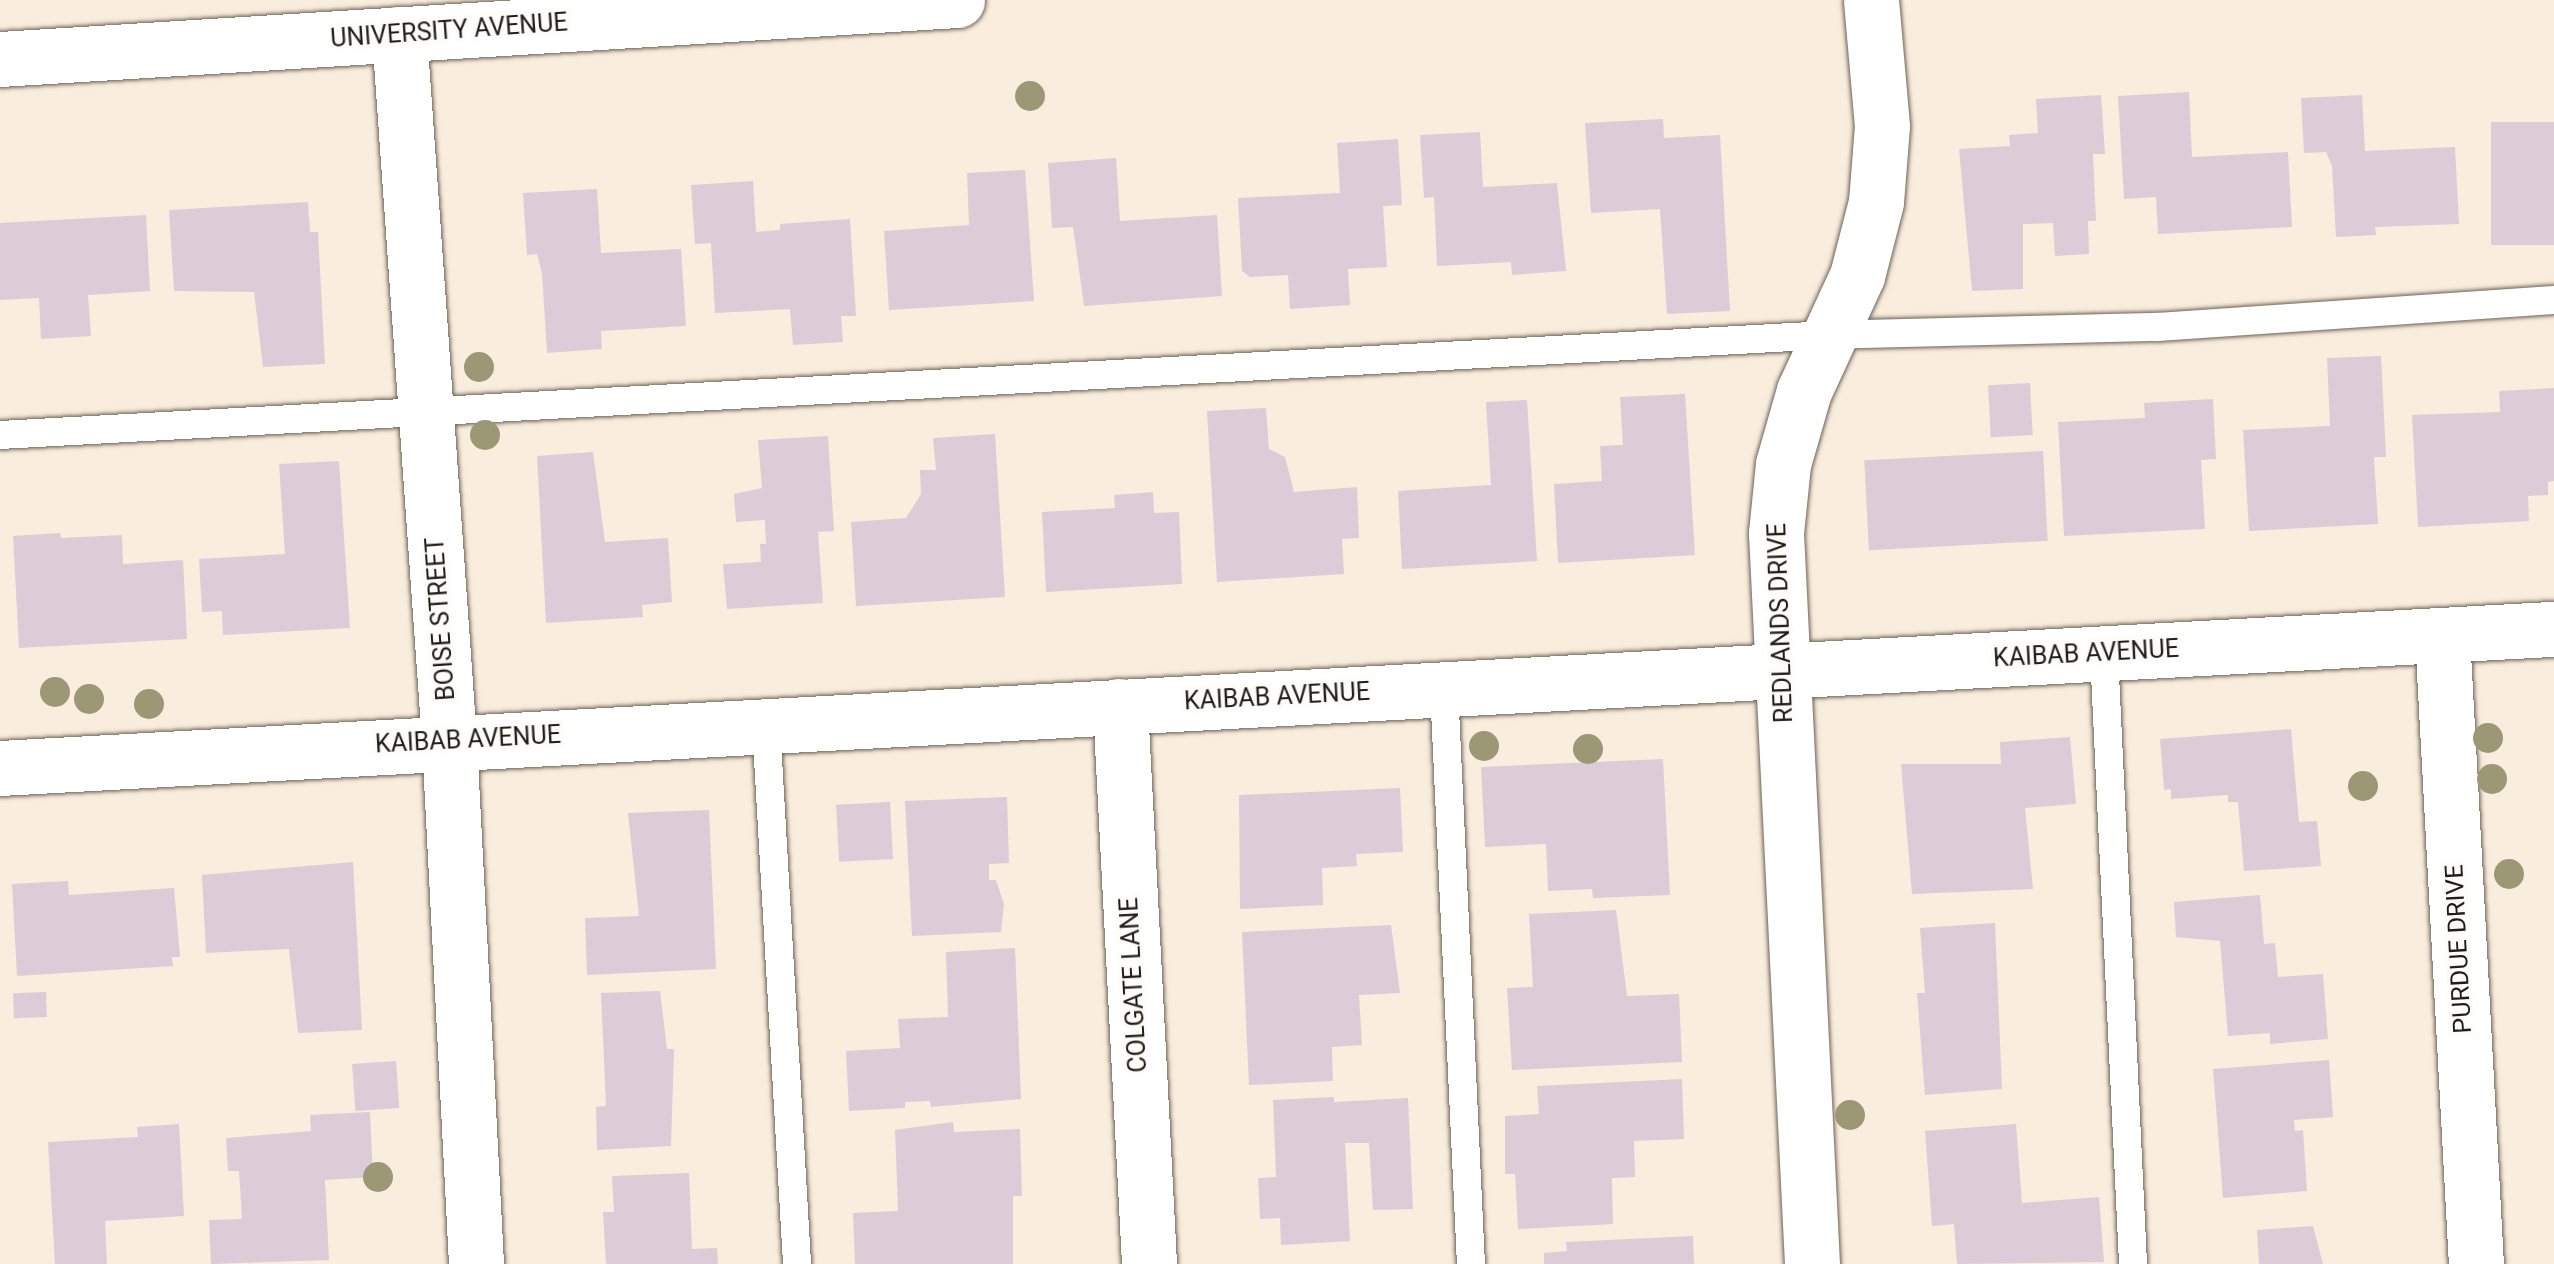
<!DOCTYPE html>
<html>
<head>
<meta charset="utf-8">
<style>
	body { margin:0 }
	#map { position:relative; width:2554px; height:1264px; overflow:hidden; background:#f9edde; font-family:Roboto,sans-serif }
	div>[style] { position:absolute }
	.building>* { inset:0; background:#dcccd7; transform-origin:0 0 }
	.roads { filter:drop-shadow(0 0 2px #6c6255) drop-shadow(0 0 2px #6c6255) }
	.lane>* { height:28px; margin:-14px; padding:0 14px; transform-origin:14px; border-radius:14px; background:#fff }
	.street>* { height:55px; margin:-27.5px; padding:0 27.5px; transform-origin:27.5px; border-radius:27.5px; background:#fff }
	.secondary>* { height:55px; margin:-27.5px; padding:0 27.5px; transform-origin:27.5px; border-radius:27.5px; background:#fff }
	.trees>* { width:30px; height:30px; margin:-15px; border-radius:50%; background:#9c9774 }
	span { translate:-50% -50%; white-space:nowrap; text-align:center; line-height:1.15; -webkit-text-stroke:8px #fefcf9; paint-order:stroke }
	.street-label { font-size:25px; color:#211d18 }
</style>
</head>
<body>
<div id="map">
	<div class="building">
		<i style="clip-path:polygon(2189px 92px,2192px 157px,2288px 152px,2292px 227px,2158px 234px,2156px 197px,2124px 199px,2118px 96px)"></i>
		<i style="clip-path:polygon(2101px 95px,2105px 154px,2093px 154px,2096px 221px,2088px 221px,2089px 254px,2055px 256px,2053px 223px,2023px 224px,2023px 289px,1972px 291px,1959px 149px,2010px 146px,2009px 135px,2038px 133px,2036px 99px)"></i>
		<i style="clip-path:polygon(2362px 95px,2365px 151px,2455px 147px,2459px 224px,2375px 227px,2376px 235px,2336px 237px,2332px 166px,2326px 152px,2304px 153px,2301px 98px)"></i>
		<i style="clip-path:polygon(1663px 119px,1664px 138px,1720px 135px,1730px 311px,1667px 314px,1660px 209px,1591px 213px,1585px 123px)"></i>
		<i style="left:2554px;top:122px;width:123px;height:63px;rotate:90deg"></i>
		<i style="clip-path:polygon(1480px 132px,1483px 187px,1557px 183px,1566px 271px,1512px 275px,1511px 262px,1437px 266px,1434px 197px,1424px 198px,1420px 135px)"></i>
		<i style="clip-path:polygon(1398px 139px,1402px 205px,1383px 206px,1387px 267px,1348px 269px,1350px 305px,1290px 309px,1288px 275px,1250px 277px,1242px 271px,1238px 198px,1340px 193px,1337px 143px)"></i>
		<i style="clip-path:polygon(1116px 158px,1120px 221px,1217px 215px,1222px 296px,1084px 306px,1073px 227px,1052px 228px,1048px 163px)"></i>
		<i style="clip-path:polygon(1025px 170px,1034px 301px,889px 310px,884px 231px,969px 225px,967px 173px)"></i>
		<i style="clip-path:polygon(753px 181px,756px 232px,780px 230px,780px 224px,850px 219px,856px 316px,841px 316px,843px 342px,793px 345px,790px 309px,715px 313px,711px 243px,695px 244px,691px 185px)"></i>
		<i style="clip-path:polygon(597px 189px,601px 253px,681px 249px,686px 326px,601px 331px,602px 349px,547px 353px,542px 273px,537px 254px,527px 255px,523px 193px)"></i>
		<i style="clip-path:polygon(308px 202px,310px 232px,318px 232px,325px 364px,263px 367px,254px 292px,174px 291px,169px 210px)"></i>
		<i style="clip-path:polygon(146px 215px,150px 291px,88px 295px,91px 336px,41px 339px,39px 298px,0 300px,0 223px)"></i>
		<i style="clip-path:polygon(2381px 356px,2386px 457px,2374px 457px,2378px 524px,2249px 531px,2243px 430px,2330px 426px,2327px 358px)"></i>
		<i style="left:2030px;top:383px;width:52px;height:42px;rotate:87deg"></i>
		<i style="clip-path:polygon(2554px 388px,2554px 481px,2548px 482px,2548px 495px,2528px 496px,2529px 521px,2418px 527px,2412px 415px,2500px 412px,2499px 391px)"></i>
		<i style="clip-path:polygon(1685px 394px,1695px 555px,1558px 563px,1554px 484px,1602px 481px,1600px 446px,1623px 445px,1620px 397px)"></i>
		<i style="clip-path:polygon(2213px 399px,2216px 459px,2201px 460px,2205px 529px,2064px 536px,2058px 422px,2145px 418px,2144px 403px)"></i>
		<i style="clip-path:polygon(1527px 400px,1537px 561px,1402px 569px,1398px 491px,1491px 485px,1486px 402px)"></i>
		<i style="clip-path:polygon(1266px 408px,1269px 449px,1285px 457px,1294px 492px,1357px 487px,1359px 538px,1342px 539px,1344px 574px,1217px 582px,1207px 411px)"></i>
		<i style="clip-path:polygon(995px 434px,1005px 597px,856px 606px,851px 522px,906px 518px,921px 494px,920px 470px,936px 470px,933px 438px)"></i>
		<i style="clip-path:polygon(828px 436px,834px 531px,818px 532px,823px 603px,727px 609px,723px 564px,761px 562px,760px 544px,766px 544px,765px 520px,736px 522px,734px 494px,762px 488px,758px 440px)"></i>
		<i style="left:2043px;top:451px;width:90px;height:179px;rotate:87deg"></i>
		<i style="clip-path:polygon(593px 452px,605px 542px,668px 538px,672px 602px,642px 605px,643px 617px,546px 623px,537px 456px)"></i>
		<i style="clip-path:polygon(339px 461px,350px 628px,223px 635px,222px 611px,202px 612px,199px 559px,285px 554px,279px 464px)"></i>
		<i style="clip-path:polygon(1153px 492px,1154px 513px,1179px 512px,1182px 584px,1046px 592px,1042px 512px,1115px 508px,1114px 495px)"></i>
		<i style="clip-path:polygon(60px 533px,61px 538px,122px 535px,123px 564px,183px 560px,187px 639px,19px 648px,13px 536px)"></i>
		<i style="clip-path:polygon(2291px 729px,2299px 822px,2317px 821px,2321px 866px,2244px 871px,2238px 802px,2228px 802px,2228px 795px,2171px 799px,2171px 789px,2164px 790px,2160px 739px)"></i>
		<i style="clip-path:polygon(2070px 737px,2076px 804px,2025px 808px,2033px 889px,1912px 894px,1901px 764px,2001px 764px,2000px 742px)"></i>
		<i style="clip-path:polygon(1663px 759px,1670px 895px,1593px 898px,1592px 889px,1548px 891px,1546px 844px,1485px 847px,1481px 767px)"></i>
		<i style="clip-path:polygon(1400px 788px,1403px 852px,1356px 854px,1357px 866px,1322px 868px,1323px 905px,1240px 909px,1239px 795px)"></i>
		<i style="clip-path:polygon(1007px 797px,1009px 863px,989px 864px,989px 880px,996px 880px,1004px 904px,1001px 932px,912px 936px,905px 801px)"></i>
		<i style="left:890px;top:802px;width:57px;height:54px;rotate:87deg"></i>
		<i style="clip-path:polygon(709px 810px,716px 969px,587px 975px,585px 918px,639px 916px,628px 813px)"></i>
		<i style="clip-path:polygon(353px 862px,362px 1030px,298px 1033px,289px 949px,206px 953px,202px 875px)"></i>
		<i style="clip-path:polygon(68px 881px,69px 895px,174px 888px,180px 957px,172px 957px,173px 966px,17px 976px,12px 884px)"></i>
		<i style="clip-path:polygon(2260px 895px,2264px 944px,2275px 943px,2278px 977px,2323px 974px,2328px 1039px,2270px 1044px,2270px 1033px,2228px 1036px,2220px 941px,2176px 937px,2174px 902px)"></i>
		<i style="clip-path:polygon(1616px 910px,1627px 996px,1679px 994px,1682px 1062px,1512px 1070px,1507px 988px,1533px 987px,1529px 914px)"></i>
		<i style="clip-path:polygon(1995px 923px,2002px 1089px,1925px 1095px,1917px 993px,1925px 993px,1920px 928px)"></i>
		<i style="clip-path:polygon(1391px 925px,1400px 993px,1359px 995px,1362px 1045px,1332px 1047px,1333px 1081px,1249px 1085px,1242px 932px)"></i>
		<i style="clip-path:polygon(1015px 948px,1021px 1099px,931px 1107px,930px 1101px,905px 1102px,905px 1108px,849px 1111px,846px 1051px,900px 1048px,898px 1019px,948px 1017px,946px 952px)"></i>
		<i style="clip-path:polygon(660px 991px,667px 1049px,674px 1049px,671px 1146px,597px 1150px,596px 1107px,606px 1106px,601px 993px)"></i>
		<i style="left:46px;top:992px;width:25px;height:33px;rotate:88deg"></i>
		<i style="clip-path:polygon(2329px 1060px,2333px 1117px,2294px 1120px,2295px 1131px,2303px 1130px,2307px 1191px,2223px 1198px,2213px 1069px)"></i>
		<i style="left:396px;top:1061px;width:47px;height:44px;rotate:86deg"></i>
		<i style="clip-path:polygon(1682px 1079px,1684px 1139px,1634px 1141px,1635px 1177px,1612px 1178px,1613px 1224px,1518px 1229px,1515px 1174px,1505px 1174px,1505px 1116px,1539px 1114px,1537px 1086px)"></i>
		<i style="clip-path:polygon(1334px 1097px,1334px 1102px,1408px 1098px,1413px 1209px,1373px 1210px,1369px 1143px,1345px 1143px,1350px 1241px,1281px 1245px,1280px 1218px,1260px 1219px,1258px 1178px,1276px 1177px,1273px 1100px)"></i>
		<i style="clip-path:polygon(370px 1112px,373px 1177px,325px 1180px,329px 1260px,211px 1264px,209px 1220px,242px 1219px,239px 1171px,228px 1171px,226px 1138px,311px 1131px,310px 1115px)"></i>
		<i style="clip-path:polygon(953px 1122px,954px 1132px,1020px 1129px,1022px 1196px,1013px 1196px,1013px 1264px,855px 1264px,853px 1213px,898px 1211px,895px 1130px)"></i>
		<i style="clip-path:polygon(179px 1124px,184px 1216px,105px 1221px,107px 1264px,55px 1264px,48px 1142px,138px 1137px,137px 1127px)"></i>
		<i style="clip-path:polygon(2016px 1124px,2022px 1203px,2099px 1197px,2104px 1262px,1957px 1264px,1954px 1224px,1932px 1226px,1925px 1131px)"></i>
		<i style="clip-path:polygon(689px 1173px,692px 1249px,717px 1248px,718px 1264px,606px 1264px,603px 1212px,614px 1212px,612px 1176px)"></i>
		<i style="clip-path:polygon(2313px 1226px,2323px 1264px,2259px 1264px,2257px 1230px)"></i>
		<i style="clip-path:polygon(1693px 1236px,1694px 1264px,1544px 1264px,1544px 1253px,1567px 1251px,1566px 1242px)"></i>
	</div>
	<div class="roads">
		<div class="lane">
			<i style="left:0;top:435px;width:1829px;rotate:-3.13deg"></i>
			<i style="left:1826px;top:335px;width:331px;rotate:-1.4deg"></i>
			<i style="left:2157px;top:327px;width:398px;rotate:-3.9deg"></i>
			<i style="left:2104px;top:653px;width:612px;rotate:87.28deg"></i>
			<i style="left:1444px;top:688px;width:577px;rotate:87.32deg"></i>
			<i style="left:766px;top:724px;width:541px;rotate:86.71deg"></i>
		</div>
		<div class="street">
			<i style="left:399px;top:34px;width:709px;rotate:85.95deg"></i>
			<i style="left:449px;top:741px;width:524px;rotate:87.04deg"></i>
			<i style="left:2442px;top:635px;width:630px;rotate:86.91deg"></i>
			<i style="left:1120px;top:706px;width:559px;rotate:87.02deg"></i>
			<i style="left:0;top:768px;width:2558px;rotate:-3.12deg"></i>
			<i style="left:1812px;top:1264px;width:732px;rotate:-92.82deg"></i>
			<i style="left:1776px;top:533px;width:69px;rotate:-84.2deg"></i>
			<i style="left:1783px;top:464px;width:76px;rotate:-74deg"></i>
			<i style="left:1804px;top:391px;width:127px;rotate:-65.3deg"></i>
			<i style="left:1857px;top:276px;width:76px;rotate:-75.6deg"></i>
			<i style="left:1876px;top:202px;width:76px;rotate:-85.5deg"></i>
			<i style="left:1882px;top:126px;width:126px;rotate:-95deg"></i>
		</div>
		<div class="secondary">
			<i style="left:0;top:59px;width:959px;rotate:-3.53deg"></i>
		</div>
	</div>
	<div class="trees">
		<i style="left:1030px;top:96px"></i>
		<i style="left:479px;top:367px"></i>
		<i style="left:485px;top:435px"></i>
		<i style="left:55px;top:692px"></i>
		<i style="left:89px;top:699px"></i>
		<i style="left:149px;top:704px"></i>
		<i style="left:2488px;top:738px"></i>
		<i style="left:1484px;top:746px"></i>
		<i style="left:1588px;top:749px"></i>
		<i style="left:2492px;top:779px"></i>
		<i style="left:2363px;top:786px"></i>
		<i style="left:2509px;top:874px"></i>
		<i style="left:1850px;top:1115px"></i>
		<i style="left:378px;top:1177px"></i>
	</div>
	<div class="street-label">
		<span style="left:449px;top:31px;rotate:-4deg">UNIVERSITY AVENUE</span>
		<span style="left:441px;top:619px;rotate:-94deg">BOISE STREET</span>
		<span style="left:1781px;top:623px;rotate:-92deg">REDLANDS DRIVE</span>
		<span style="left:2086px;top:654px;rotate:-3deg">KAIBAB AVENUE</span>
		<span style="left:1277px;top:697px;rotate:-3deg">KAIBAB AVENUE</span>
		<span style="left:468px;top:740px;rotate:-3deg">KAIBAB AVENUE</span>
		<span style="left:2459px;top:949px;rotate:-93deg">PURDUE DRIVE</span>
		<span style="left:1134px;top:985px;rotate:-93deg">COLGATE LANE</span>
	</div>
</div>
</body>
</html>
